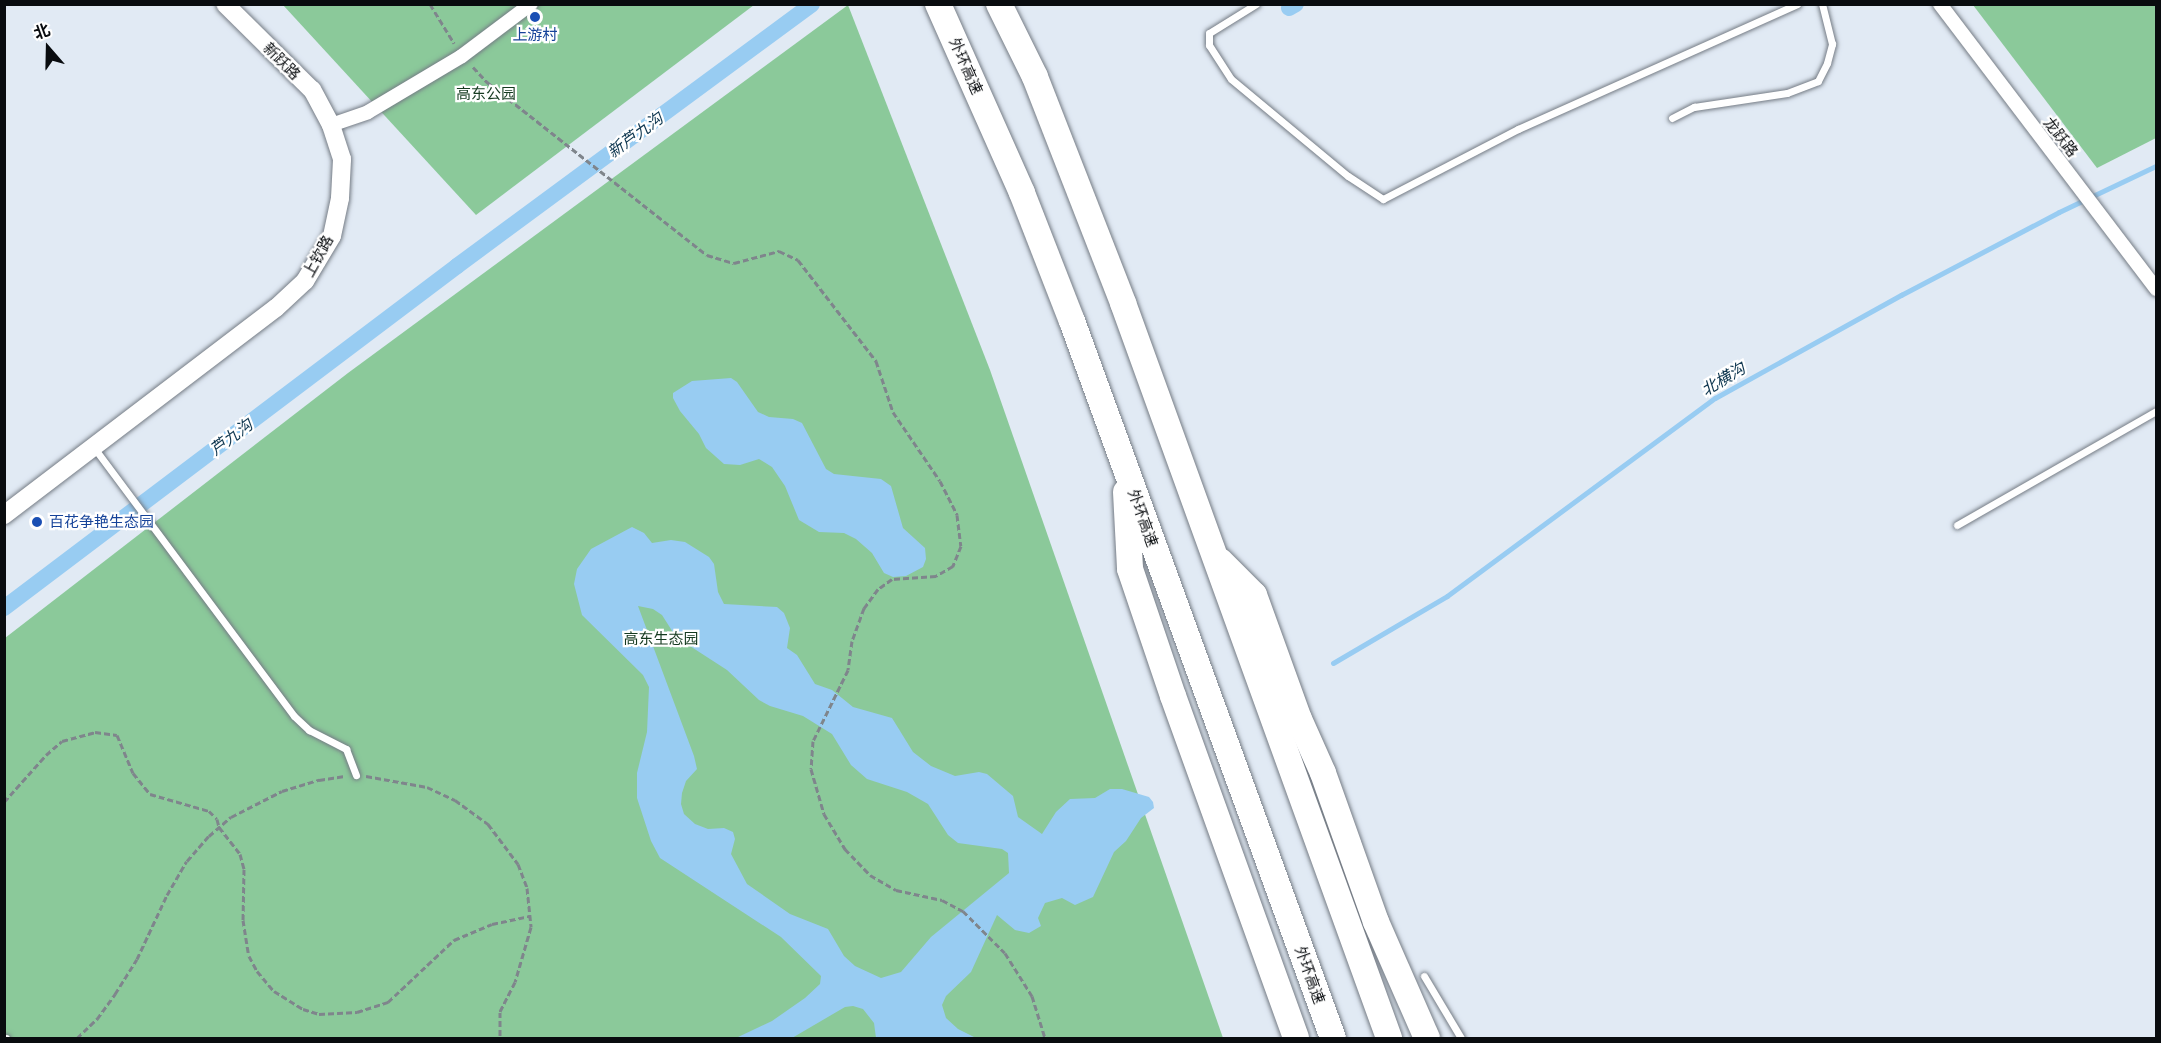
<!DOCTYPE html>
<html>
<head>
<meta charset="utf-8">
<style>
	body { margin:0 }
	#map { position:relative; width:2161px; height:1043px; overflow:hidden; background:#e1eaf4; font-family:Inter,"Noto Sans SC",sans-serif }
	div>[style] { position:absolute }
	.green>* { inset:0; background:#8bc99a }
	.water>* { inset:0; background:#98ccf2 }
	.stream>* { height:5px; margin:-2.5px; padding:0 2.5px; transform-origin:2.5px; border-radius:2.5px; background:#98ccf2 }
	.canal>* { height:16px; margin:-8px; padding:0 8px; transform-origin:8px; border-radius:8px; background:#98ccf2 }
	.path>* { height:3px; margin-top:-1.5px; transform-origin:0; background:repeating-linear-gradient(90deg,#7f858c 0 6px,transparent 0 9px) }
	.roads { filter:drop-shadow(0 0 2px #757c85) drop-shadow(0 0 2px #757c85) }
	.service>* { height:7px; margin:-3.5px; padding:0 3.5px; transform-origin:3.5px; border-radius:3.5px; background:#fff }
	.minor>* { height:14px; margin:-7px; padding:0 7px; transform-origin:7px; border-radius:7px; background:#fff }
	.tertiary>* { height:18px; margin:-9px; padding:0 9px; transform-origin:9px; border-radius:9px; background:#fff }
	.motorway>* { height:26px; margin:-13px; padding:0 13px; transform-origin:13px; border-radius:13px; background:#fff }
	.dots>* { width:16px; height:16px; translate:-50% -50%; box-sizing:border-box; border:3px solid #fff; border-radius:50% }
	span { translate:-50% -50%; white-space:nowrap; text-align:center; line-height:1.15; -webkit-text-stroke:4.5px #fff; paint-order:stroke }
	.transit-label { font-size:15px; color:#164399 }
	.left { translate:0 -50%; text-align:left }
	.street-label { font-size:15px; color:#090c0f }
	.park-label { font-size:15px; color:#153a20 }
	.water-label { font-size:16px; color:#0e364f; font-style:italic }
	.frame { position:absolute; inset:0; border:6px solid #090c0f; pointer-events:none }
	.north { position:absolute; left:18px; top:18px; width:60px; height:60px; -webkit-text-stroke:4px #fff; paint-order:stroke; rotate:340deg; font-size:16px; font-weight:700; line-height:24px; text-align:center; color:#090c0f }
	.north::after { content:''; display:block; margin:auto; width:21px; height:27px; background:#090c0f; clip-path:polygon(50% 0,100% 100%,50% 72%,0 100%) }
</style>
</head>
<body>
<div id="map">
	<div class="green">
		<i style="clip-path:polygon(283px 5px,754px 5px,476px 215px)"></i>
		<i style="clip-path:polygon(848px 5px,990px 370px,1223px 1038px,5px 1038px,5px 638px,348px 373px)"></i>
		<i style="clip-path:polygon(1973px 5px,2156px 5px,2156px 138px,2097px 168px)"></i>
	</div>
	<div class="water">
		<i style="clip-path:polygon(731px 378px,737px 382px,758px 412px,769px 417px,793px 419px,802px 423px,826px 469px,834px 474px,881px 479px,891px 486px,903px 528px,925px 548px,926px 559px,923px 567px,906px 576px,893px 577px,884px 573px,872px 553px,856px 539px,844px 533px,819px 532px,799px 520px,785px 486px,772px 467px,759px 459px,740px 465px,724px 464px,706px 448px,699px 434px,680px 411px,673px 398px,673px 393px,692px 381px)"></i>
		<i style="clip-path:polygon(evenodd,632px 527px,644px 533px,652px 543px,671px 540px,685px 542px,709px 557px,714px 564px,718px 592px,724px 604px,777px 607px,784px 613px,790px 628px,787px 648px,797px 655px,815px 684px,832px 690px,853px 707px,892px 718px,913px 752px,931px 766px,955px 776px,979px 772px,987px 774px,1013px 796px,1018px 817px,1042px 834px,1056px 812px,1070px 799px,1095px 798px,1110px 789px,1122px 789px,1149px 797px,1153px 802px,1154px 808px,1141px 818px,1126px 841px,1114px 852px,1093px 897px,1075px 905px,1062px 898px,1045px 903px,1038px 918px,1041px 926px,1029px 933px,1015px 930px,997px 915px,971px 972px,946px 996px,942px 1005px,946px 1018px,958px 1029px,976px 1038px,876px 1038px,874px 1023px,863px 1009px,853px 1006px,845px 1007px,792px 1038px,736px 1038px,772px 1021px,805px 998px,820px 984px,821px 976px,781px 937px,660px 858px,651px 841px,637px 798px,637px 773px,647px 732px,649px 687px,643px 675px,582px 615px,574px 584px,577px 569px,591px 549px,632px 527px,638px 606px,653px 609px,662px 615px,676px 637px,727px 670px,759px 700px,770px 706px,803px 716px,832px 734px,851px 765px,867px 779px,907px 792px,928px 804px,948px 835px,958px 843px,1002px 849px,1008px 853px,1009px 873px,931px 937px,901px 972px,881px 978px,855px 966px,844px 956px,828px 929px,790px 914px,747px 884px,731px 854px,735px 839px,733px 832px,724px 828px,708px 829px,695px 824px,684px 814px,681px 804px,682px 793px,686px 781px,697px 769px,694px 756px,638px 606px)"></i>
	</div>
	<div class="stream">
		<i style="left:1333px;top:663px;width:132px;rotate:-30.4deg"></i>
		<i style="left:1447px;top:596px;width:333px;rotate:-36.5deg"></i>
		<i style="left:1715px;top:398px;width:213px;rotate:-29deg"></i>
		<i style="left:1901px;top:295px;width:178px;rotate:-27.7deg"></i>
		<i style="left:2059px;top:212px;width:107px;rotate:-25.4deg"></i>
	</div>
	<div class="canal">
		<i style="left:1289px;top:8px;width:8px;rotate:-30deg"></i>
		<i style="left:4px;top:608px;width:568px;rotate:-37.05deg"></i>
		<i style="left:457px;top:266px;width:441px;rotate:-36.4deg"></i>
	</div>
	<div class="path">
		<i style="left:430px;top:4px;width:46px;rotate:58.4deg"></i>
		<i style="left:473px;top:67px;width:21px;rotate:47deg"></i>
		<i style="left:487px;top:82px;width:280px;rotate:38.2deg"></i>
		<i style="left:707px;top:255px;width:28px;rotate:17deg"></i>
		<i style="left:734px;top:263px;width:47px;rotate:-14.9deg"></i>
		<i style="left:779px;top:251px;width:21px;rotate:25deg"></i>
		<i style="left:798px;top:260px;width:128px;rotate:52.3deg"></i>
		<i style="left:876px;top:361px;width:54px;rotate:71.6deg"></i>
		<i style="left:893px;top:412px;width:83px;rotate:55.7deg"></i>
		<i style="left:940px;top:481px;width:38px;rotate:63deg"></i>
		<i style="left:957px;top:515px;width:31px;rotate:83deg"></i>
		<i style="left:961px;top:546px;width:22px;rotate:112deg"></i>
		<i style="left:953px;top:566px;width:20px;rotate:150deg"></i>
		<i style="left:936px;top:576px;width:44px;rotate:176.1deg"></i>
		<i style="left:892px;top:579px;width:17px;rotate:144deg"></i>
		<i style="left:878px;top:589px;width:24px;rotate:126deg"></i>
		<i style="left:864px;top:608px;width:35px;rotate:110deg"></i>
		<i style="left:852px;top:641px;width:29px;rotate:98deg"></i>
		<i style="left:848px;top:670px;width:79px;rotate:116.2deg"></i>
		<i style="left:813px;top:741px;width:28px;rotate:94deg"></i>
		<i style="left:811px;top:769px;width:47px;rotate:73.9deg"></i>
		<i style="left:824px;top:814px;width:41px;rotate:59deg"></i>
		<i style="left:845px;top:849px;width:36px;rotate:46deg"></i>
		<i style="left:870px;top:875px;width:30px;rotate:30deg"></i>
		<i style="left:896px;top:890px;width:47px;rotate:12.3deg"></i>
		<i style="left:942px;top:900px;width:24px;rotate:28deg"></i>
		<i style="left:963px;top:911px;width:59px;rotate:45deg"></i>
		<i style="left:1005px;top:953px;width:51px;rotate:57.9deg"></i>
		<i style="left:1032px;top:996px;width:44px;rotate:72.8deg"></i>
		<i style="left:366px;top:776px;width:62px;rotate:10.2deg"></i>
		<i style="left:427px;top:787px;width:31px;rotate:25deg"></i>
		<i style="left:455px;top:800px;width:41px;rotate:36deg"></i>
		<i style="left:488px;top:824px;width:50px;rotate:53.1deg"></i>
		<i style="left:518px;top:864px;width:26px;rotate:69deg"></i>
		<i style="left:527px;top:888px;width:39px;rotate:84deg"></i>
		<i style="left:531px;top:927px;width:57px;rotate:106.2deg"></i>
		<i style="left:515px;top:982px;width:34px;rotate:117deg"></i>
		<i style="left:500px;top:1012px;width:26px;rotate:90deg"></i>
		<i style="left:4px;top:802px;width:63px;rotate:-48.2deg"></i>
		<i style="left:46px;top:755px;width:21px;rotate:-41deg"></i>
		<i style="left:62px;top:741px;width:34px;rotate:-15deg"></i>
		<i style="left:95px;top:732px;width:22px;rotate:8deg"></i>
		<i style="left:117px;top:735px;width:41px;rotate:67.2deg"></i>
		<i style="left:133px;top:773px;width:27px;rotate:51deg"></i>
		<i style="left:150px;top:794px;width:61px;rotate:16.1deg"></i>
		<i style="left:209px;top:811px;width:11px;rotate:45deg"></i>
		<i style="left:217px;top:819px;width:8px;rotate:76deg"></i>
		<i style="left:219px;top:827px;width:34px;rotate:52deg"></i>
		<i style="left:240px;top:854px;width:16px;rotate:75deg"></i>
		<i style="left:244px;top:869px;width:51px;rotate:91.1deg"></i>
		<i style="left:243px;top:920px;width:36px;rotate:81deg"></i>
		<i style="left:249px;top:956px;width:17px;rotate:62deg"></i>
		<i style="left:257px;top:971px;width:26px;rotate:50deg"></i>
		<i style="left:274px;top:991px;width:34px;rotate:32deg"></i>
		<i style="left:303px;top:1009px;width:17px;rotate:17deg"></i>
		<i style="left:319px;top:1014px;width:38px;rotate:-3deg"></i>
		<i style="left:357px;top:1012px;width:33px;rotate:-18deg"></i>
		<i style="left:388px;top:1002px;width:91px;rotate:-43.2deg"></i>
		<i style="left:454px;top:940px;width:41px;rotate:-22.8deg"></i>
		<i style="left:492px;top:924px;width:39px;rotate:-12deg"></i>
		<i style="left:77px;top:1038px;width:28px;rotate:-44deg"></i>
		<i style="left:97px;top:1019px;width:31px;rotate:-54deg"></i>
		<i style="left:115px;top:994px;width:41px;rotate:-57.8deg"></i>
		<i style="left:137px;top:959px;width:71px;rotate:-64.9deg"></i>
		<i style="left:167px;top:895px;width:39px;rotate:-60deg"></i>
		<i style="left:187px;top:861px;width:33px;rotate:-49deg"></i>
		<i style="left:209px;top:836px;width:29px;rotate:-41deg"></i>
		<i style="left:231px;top:817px;width:57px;rotate:-27deg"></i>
		<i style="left:282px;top:791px;width:39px;rotate:-17deg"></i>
		<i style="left:319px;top:780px;width:26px;rotate:-9deg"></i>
	</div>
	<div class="roads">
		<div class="service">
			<i style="left:1256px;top:4px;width:55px;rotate:148.3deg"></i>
			<i style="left:1209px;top:33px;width:12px;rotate:90deg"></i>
			<i style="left:1209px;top:45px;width:40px;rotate:57.1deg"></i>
			<i style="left:1231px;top:79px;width:152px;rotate:39.7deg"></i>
			<i style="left:1348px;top:176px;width:42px;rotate:33.3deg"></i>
			<i style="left:1383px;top:199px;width:152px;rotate:-27.4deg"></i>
			<i style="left:1518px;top:129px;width:306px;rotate:-24.1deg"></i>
			<i style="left:1672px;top:118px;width:25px;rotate:-27deg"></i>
			<i style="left:1694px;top:107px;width:94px;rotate:-8.6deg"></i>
			<i style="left:1787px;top:93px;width:33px;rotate:-21deg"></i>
			<i style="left:1818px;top:81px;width:20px;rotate:-63deg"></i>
			<i style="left:1827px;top:63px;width:20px;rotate:-75deg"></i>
			<i style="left:1832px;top:44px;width:41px;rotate:-104deg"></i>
			<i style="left:95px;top:449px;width:333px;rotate:53.3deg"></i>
			<i style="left:294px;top:716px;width:21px;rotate:43deg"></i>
			<i style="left:309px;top:730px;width:42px;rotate:27.2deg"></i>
			<i style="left:346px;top:749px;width:28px;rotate:69deg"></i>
			<i style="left:1957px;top:525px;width:229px;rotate:-29.8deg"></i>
			<i style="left:1424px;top:976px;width:72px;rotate:59.2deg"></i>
			<i style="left:4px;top:1038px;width:2px"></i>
		</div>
		<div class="minor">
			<i style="left:1940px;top:4px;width:358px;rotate:52.8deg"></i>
			<i style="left:331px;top:125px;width:39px;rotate:-19deg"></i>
			<i style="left:368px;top:112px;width:109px;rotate:-30.8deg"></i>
			<i style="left:462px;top:56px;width:86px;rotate:-37deg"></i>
		</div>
		<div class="tertiary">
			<i style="left:4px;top:515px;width:342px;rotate:-37.3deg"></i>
			<i style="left:276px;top:308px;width:40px;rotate:-43deg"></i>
			<i style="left:305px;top:281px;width:52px;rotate:-59deg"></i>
			<i style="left:332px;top:236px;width:39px;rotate:-78deg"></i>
			<i style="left:340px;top:198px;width:39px;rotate:-87deg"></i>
			<i style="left:342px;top:159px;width:36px;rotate:-108deg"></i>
			<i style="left:331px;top:125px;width:40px;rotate:-118deg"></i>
			<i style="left:312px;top:90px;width:122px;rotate:-135.3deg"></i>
		</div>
		<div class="motorway">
			<i style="left:938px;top:4px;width:207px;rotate:66deg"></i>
			<i style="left:1022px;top:193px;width:137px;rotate:68.7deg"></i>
			<i style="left:1072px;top:321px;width:763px;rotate:70deg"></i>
			<i style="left:999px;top:4px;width:81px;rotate:63.7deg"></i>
			<i style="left:1035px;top:77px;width:243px;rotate:68.7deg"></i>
			<i style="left:1123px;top:303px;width:782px;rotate:70.1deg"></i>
			<i style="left:1126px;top:492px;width:77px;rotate:87deg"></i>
			<i style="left:1130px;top:569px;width:134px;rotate:71.3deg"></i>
			<i style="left:1173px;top:696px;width:363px;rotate:70.2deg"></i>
			<i style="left:1220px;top:561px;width:48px;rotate:45deg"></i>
			<i style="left:1254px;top:595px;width:132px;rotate:70.1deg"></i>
			<i style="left:1299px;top:719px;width:59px;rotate:66deg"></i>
			<i style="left:1323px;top:773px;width:158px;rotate:70.4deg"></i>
			<i style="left:1376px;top:922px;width:127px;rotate:66.3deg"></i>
		</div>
	</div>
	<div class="dots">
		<i style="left:535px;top:17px;background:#1a4fb4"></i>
		<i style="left:37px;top:522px;background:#1a4fb4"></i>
	</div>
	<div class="transit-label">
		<span style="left:535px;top:35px">上游村</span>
		<span class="left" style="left:49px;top:522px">百花争艳生态园</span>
	</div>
	<div class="street-label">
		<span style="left:282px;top:61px;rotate:45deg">新跃路</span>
		<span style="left:966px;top:66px;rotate:66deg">外环高速</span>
		<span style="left:2061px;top:137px;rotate:52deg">龙跃路</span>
		<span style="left:318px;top:256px;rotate:-61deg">上钦路</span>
		<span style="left:1143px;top:518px;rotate:70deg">外环高速</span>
		<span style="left:1310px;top:975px;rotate:70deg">外环高速</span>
	</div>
	<div class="park-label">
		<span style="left:486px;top:94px">高东公园</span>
		<span style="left:661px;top:639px">高东生态园</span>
	</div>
	<div class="water-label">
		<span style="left:635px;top:135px;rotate:-36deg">新芦九沟</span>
		<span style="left:1723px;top:379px;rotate:-31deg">北横沟</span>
		<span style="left:231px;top:437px;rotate:-37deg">芦九沟</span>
	</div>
	<div class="frame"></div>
	<div class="north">北</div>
</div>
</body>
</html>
